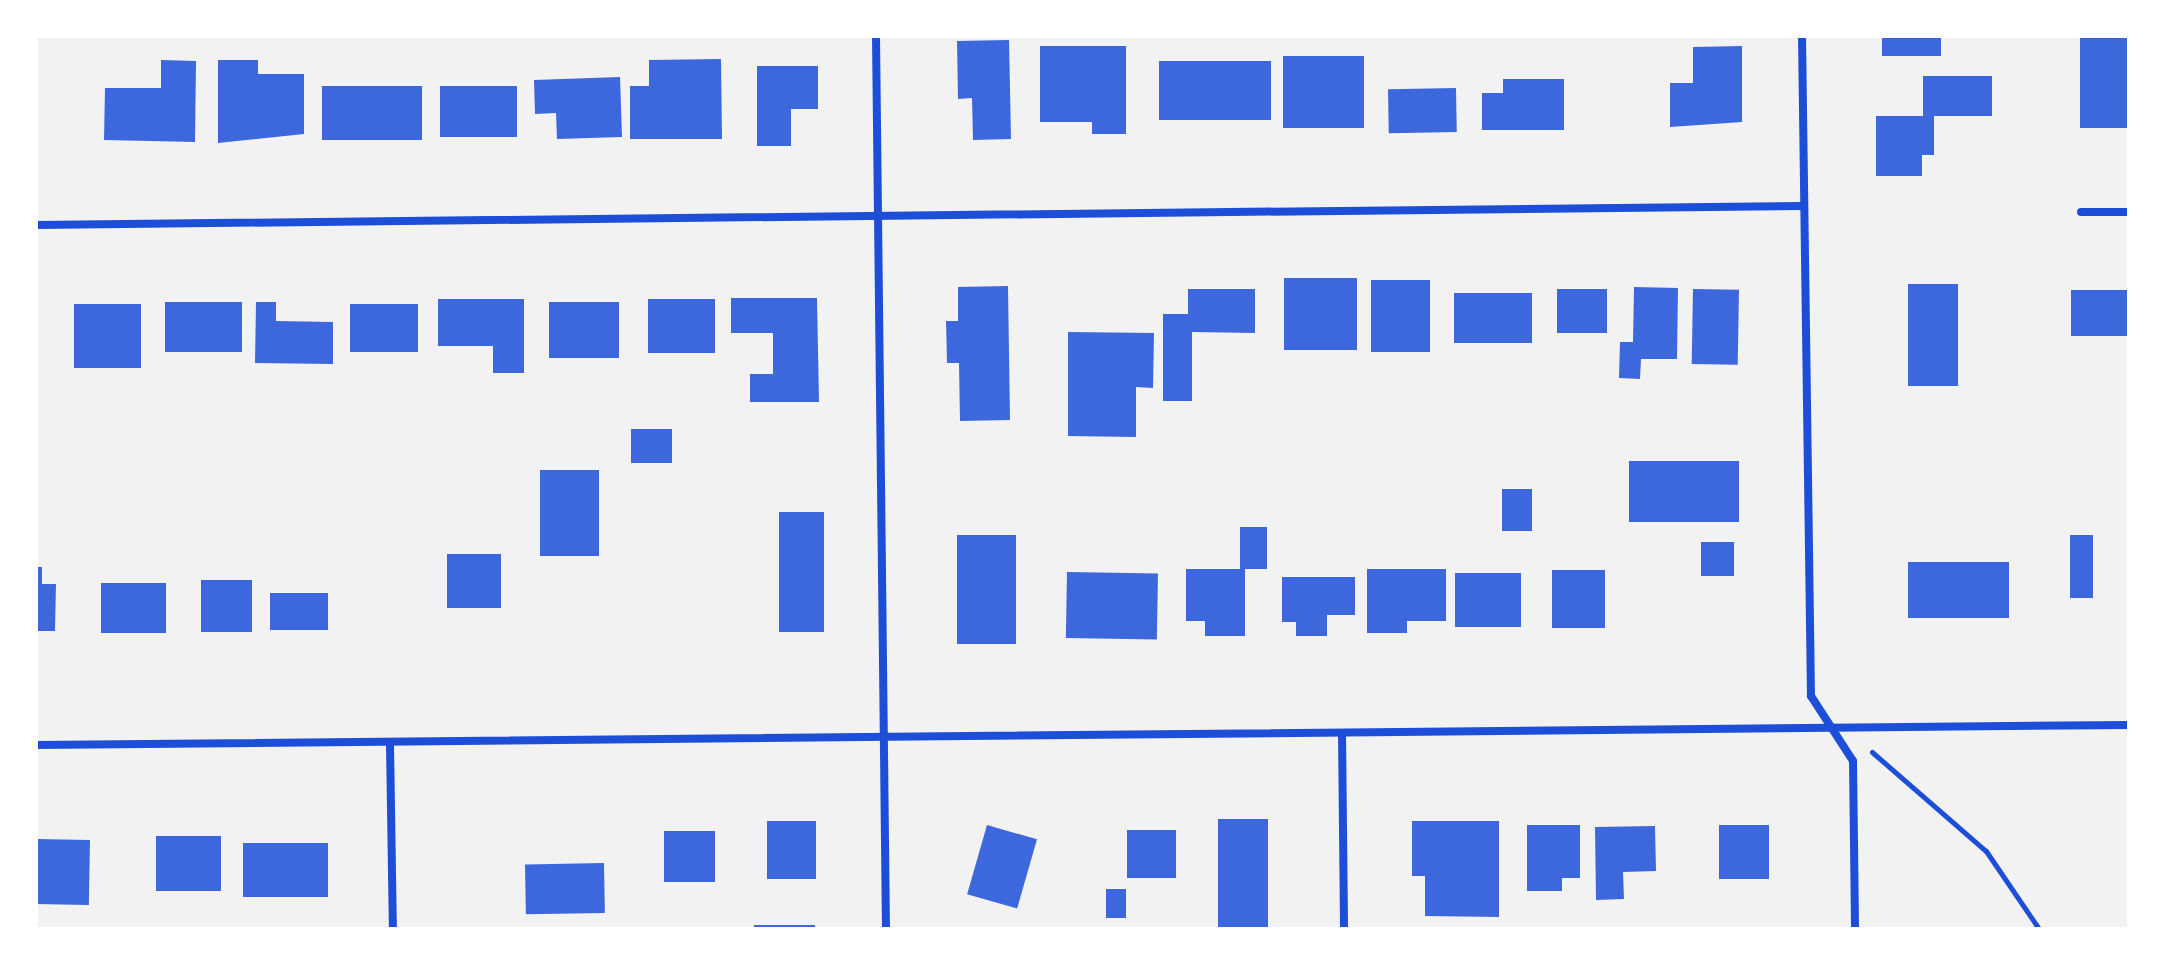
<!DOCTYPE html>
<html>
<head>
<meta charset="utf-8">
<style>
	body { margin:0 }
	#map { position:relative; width:2165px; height:965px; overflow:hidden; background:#f2f2f2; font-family:"Sofia Sans Condensed",sans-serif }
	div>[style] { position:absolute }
	.building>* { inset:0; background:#3d67dc; transform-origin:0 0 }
	.path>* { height:5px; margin:-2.5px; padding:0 2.5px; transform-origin:2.5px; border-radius:2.5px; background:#1d4ed8 }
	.minor>* { height:8px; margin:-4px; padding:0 4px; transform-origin:4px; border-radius:4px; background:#1d4ed8 }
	span { translate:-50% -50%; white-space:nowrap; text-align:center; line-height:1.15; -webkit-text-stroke:6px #fff; paint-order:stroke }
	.frame { position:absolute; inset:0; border:38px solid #fff; pointer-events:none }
</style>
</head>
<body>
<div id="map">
	<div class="building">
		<i style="left:1882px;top:36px;width:59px;height:20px"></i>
		<i style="left:2080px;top:36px;width:48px;height:92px"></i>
		<i style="clip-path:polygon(1009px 40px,1011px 139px,973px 140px,972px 98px,958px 99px,957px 41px)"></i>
		<i style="clip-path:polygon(1040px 46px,1126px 46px,1126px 134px,1092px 134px,1092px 122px,1040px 122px)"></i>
		<i style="clip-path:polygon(1742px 46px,1742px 122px,1670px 127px,1670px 83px,1693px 83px,1693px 47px)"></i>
		<i style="left:1283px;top:56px;width:81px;height:72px"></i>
		<i style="clip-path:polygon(721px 59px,722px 139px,630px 139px,630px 86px,649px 86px,649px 60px)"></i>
		<i style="clip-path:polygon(161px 60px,196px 61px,195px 142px,104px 140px,105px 88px,161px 88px)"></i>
		<i style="clip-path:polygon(218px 60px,258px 60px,258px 74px,304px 74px,304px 134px,218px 143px)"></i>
		<i style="left:1271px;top:61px;width:59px;height:112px;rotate:90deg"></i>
		<i style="clip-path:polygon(757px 66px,818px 66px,818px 109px,791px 109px,791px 146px,757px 146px)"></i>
		<i style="clip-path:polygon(1923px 76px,1992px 76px,1992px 116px,1934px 116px,1934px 155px,1922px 155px,1922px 176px,1876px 176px,1876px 116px,1923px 116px)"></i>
		<i style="clip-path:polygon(620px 77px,622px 137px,557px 139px,556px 113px,535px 114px,534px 80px)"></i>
		<i style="clip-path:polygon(1503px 79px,1564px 79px,1564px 130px,1482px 130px,1482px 93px,1503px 93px)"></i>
		<i style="left:322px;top:86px;width:100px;height:54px"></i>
		<i style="left:440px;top:86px;width:77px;height:51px"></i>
		<i style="left:1456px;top:88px;width:44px;height:68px;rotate:89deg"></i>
		<i style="left:1284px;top:278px;width:73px;height:72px"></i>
		<i style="left:1371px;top:280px;width:59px;height:72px"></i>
		<i style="left:1908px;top:284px;width:50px;height:102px"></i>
		<i style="clip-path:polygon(1008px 286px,1010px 420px,960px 421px,959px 363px,947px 363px,946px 321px,958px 321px,958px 287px)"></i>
		<i style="clip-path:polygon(1634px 287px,1678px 288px,1677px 359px,1641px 359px,1640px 379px,1619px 378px,1620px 342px,1633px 342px)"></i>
		<i style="clip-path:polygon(1188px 289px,1255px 289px,1255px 333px,1192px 332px,1192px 401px,1163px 401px,1163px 314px,1188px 314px)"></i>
		<i style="left:1557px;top:289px;width:50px;height:44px"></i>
		<i style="left:1693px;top:289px;width:46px;height:75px;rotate:1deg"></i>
		<i style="left:2071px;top:290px;width:58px;height:46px"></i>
		<i style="left:1454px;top:293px;width:78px;height:50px"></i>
		<i style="clip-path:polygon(731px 298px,817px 298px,819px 402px,750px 402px,750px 374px,773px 374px,773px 333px,731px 333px)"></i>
		<i style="clip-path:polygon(438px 299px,524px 299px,524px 373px,493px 373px,493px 346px,438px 346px)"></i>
		<i style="left:648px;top:299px;width:67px;height:54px"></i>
		<i style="left:165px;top:302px;width:77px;height:50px"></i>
		<i style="clip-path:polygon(256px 302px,276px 302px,276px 321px,333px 322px,333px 364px,255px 363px)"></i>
		<i style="left:549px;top:302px;width:70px;height:56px"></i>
		<i style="left:74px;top:304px;width:67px;height:64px"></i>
		<i style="left:350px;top:304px;width:68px;height:48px"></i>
		<i style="clip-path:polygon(1068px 332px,1154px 333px,1153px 388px,1136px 387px,1136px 437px,1068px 436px)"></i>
		<i style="left:631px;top:429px;width:41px;height:34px"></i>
		<i style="left:1629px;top:461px;width:110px;height:61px"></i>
		<i style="left:540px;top:470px;width:59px;height:86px"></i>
		<i style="left:1502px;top:489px;width:30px;height:42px"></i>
		<i style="left:779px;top:512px;width:45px;height:120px"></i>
		<i style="clip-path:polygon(1240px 527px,1267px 527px,1267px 569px,1245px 569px,1245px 636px,1205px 636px,1205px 621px,1186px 621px,1186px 569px,1240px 569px)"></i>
		<i style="left:957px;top:535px;width:59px;height:109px"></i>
		<i style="left:2070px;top:535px;width:23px;height:63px"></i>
		<i style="left:1701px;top:542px;width:33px;height:34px"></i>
		<i style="left:447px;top:554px;width:54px;height:54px"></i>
		<i style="left:1908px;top:562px;width:101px;height:56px"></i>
		<i style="clip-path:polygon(36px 567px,42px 567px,42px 584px,56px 584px,55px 631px,36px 631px)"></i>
		<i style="clip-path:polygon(1367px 569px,1446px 569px,1446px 621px,1407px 621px,1407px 633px,1367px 633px)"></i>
		<i style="left:1552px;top:570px;width:53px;height:58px"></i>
		<i style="left:1067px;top:572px;width:91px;height:66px;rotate:1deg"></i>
		<i style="left:1455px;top:573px;width:66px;height:54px"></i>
		<i style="clip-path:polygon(1282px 577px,1355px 577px,1355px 615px,1327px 615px,1327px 636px,1296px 636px,1296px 622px,1282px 622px)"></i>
		<i style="left:201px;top:580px;width:51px;height:52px"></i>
		<i style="left:101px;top:583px;width:65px;height:50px"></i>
		<i style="left:270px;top:593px;width:58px;height:37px"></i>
		<i style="left:1218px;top:819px;width:50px;height:110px"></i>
		<i style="left:767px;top:821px;width:49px;height:58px"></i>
		<i style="clip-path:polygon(1412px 821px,1499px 821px,1499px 917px,1425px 916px,1425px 876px,1412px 876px)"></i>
		<i style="left:987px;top:825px;width:52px;height:72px;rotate:16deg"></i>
		<i style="clip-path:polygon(1527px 825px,1580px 825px,1580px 878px,1562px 878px,1562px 891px,1527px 891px)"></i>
		<i style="left:1719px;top:825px;width:50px;height:54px"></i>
		<i style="clip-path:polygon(1655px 826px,1656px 871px,1623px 872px,1624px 899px,1596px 900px,1595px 827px)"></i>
		<i style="left:1127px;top:830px;width:49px;height:48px"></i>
		<i style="left:664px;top:831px;width:51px;height:51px"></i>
		<i style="left:156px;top:836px;width:65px;height:55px"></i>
		<i style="left:36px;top:839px;width:54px;height:65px;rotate:1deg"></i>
		<i style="left:243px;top:843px;width:85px;height:54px"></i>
		<i style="left:604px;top:863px;width:50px;height:79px;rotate:89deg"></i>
		<i style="left:1106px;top:889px;width:20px;height:29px"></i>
		<i style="left:754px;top:925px;width:61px;height:4px"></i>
	</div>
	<div class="path">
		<i style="left:1872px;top:752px;width:151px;rotate:41deg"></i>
		<i style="left:1986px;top:851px;width:94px;rotate:55.8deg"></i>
	</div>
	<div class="minor">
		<i style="left:876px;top:36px;width:893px;rotate:89.36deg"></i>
		<i style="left:1802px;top:36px;width:660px;rotate:89.22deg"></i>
		<i style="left:1811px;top:696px;width:77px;rotate:57.1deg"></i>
		<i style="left:1853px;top:761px;width:168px;rotate:89.3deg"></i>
		<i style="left:2081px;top:212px;width:48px"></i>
		<i style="left:36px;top:225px;width:1765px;rotate:-0.62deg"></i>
		<i style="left:1342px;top:733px;width:196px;rotate:89.4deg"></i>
		<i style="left:36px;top:745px;width:2093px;rotate:-0.55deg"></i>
		<i style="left:390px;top:745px;width:184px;rotate:89.1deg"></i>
	</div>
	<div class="frame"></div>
</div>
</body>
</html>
